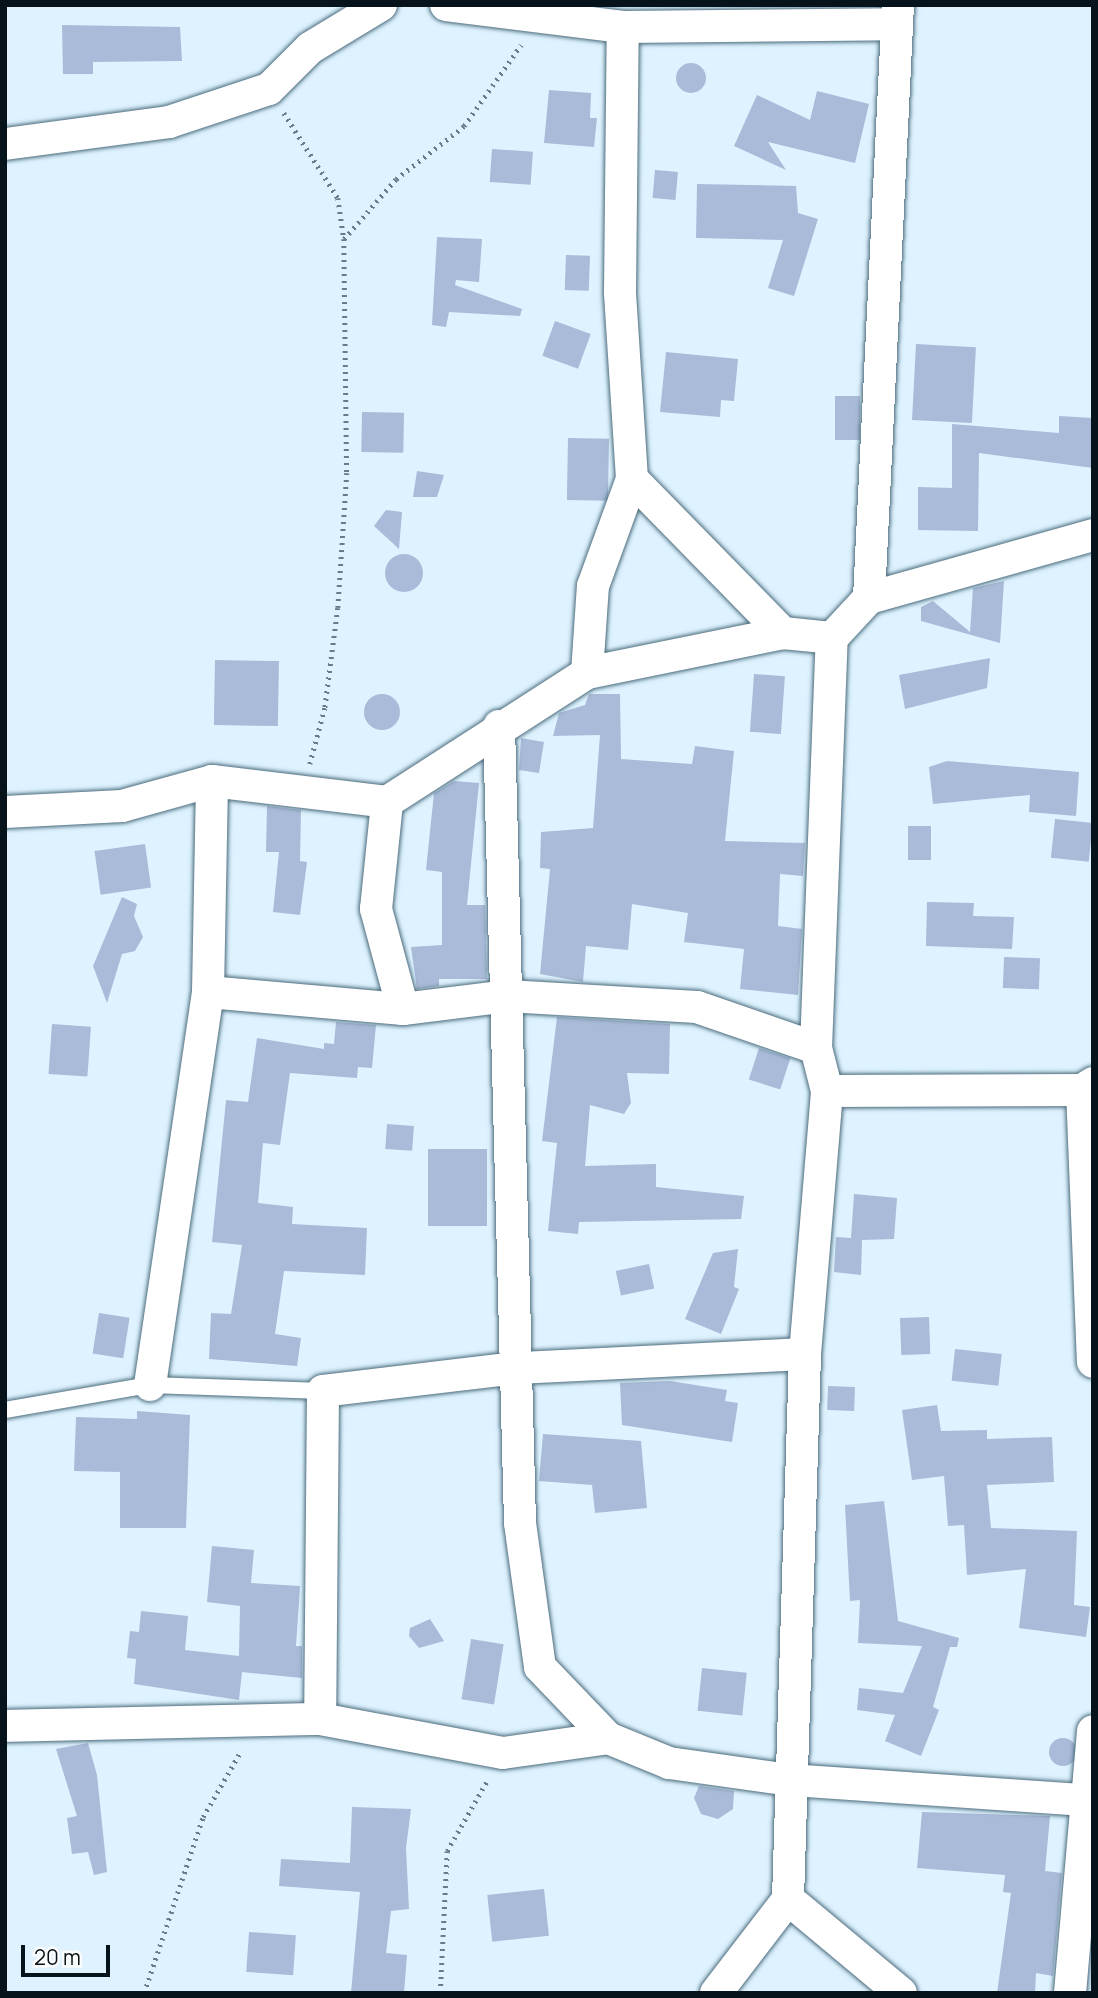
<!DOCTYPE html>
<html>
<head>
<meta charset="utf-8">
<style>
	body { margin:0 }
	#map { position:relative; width:1098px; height:1998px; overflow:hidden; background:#def3ff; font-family:Manrope,sans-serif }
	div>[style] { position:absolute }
	.building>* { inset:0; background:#a9bbd8; transform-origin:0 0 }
	.round { border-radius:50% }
	.path>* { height:4.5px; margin-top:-2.25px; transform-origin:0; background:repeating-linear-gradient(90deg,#6b7b85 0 2px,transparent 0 7px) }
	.roads { filter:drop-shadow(0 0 2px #4b6b7d) drop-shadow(0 0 2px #4b6b7d) }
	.service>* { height:16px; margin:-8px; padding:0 8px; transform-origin:8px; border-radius:8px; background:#fff }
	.minor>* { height:32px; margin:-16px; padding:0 16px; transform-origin:16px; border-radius:16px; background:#fff }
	span { translate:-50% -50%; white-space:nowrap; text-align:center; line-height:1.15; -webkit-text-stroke:5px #fcfcfc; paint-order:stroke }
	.frame { position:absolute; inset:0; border:7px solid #06131a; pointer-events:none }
	.scale { position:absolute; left:21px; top:1945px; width:89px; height:32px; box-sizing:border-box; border:4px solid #06131a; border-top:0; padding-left:9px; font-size:21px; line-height:24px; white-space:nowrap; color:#06131a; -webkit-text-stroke:5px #fcfcfc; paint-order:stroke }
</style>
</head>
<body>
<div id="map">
	<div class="building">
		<i style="clip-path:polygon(62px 25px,180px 27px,182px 61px,93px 62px,93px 74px,63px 74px)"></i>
		<i class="round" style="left:676px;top:63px;width:30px;height:30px"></i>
		<i style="clip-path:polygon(549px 90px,591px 93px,590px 118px,597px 118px,594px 147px,544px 143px)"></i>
		<i style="clip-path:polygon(817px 91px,869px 104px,855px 163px,768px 142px,786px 170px,734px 146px,757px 95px,810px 120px)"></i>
		<i style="left:492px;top:149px;width:41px;height:33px;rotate:4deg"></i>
		<i style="left:655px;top:170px;width:23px;height:28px;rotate:5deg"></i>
		<i style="clip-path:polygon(697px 184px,796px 186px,798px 213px,818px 219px,794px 296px,768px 288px,783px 240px,696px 238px)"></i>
		<i style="clip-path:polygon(437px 237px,482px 239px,479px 282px,456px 280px,455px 285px,522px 309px,520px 316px,449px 312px,446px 327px,432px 325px)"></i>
		<i style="left:566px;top:255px;width:24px;height:35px;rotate:2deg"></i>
		<i style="left:555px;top:321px;width:38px;height:37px;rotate:20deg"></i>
		<i style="left:916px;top:344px;width:60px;height:76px;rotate:3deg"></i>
		<i style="clip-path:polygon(666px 352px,738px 359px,734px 401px,721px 400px,720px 417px,660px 412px)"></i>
		<i style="left:835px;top:396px;width:25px;height:44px"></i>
		<i style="left:362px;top:412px;width:42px;height:40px;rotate:1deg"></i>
		<i style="clip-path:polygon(1059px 416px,1093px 418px,1093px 468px,979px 453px,978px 531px,918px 530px,918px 487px,952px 488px,952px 424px,1059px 433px)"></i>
		<i style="left:568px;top:438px;width:41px;height:62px;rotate:1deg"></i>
		<i style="clip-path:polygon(417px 471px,444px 475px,437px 497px,413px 497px)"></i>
		<i style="clip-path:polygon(386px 510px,402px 512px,399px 549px,374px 526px)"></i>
		<i class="round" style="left:385px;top:554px;width:38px;height:38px"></i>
		<i style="clip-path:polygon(1004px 581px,1000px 643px,921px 621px,921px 607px,933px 601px,970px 632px,973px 588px)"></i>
		<i style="clip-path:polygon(990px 658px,987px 688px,905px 709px,899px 675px)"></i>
		<i style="left:215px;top:660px;width:64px;height:65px;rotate:1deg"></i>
		<i style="left:754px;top:674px;width:31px;height:58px;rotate:4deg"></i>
		<i style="clip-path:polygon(589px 694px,620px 694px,621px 759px,692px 764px,695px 746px,734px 751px,725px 841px,805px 843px,803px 876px,780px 874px,778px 926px,802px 929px,798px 995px,740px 989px,744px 949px,684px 942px,688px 913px,632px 904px,628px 950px,586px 946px,583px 982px,540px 974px,550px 869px,540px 868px,541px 832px,593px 828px,600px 735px,553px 736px,559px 713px,585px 705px)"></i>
		<i class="round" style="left:364px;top:694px;width:36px;height:36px"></i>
		<i style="clip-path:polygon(521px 738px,544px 742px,539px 773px,519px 770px)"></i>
		<i style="clip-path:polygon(947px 761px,1079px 772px,1076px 816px,1029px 812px,1030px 795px,933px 804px,929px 767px)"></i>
		<i style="clip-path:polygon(454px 781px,479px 783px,467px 905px,485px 905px,487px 979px,439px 979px,439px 986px,417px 989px,411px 947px,442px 945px,442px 872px,426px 870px,434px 793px)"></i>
		<i style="clip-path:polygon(267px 806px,301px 810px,300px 861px,307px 862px,300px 915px,273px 912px,279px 852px,266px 852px)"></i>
		<i style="left:1055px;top:819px;width:38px;height:39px;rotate:6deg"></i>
		<i style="left:908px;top:826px;width:23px;height:34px"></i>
		<i style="left:145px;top:844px;width:44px;height:51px;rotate:82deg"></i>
		<i style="clip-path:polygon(122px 897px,137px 904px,134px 916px,143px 937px,135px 951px,122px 954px,107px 1003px,93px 966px)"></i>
		<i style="clip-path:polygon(927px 902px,974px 903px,973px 916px,1014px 917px,1012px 949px,926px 946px)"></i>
		<i style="left:1004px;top:957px;width:36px;height:31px;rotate:2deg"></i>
		<i style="clip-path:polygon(557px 1017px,670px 1024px,669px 1074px,627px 1073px,631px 1103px,624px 1114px,590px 1105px,585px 1166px,656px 1164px,656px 1187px,744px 1196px,741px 1219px,579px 1222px,578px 1234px,548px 1231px,557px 1143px,542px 1141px)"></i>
		<i style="clip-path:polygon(336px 1022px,376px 1025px,372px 1068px,358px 1067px,357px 1078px,290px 1073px,280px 1145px,263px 1143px,258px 1203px,293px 1207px,292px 1224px,367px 1228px,365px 1275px,284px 1271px,275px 1334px,301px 1338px,297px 1366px,209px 1359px,211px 1313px,231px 1314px,242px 1245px,212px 1242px,226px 1100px,248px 1102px,257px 1038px,324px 1049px,324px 1043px,334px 1044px)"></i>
		<i style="left:52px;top:1024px;width:39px;height:50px;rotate:4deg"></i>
		<i style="left:759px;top:1048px;width:33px;height:33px;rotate:18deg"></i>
		<i style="left:387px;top:1124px;width:27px;height:25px;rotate:4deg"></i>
		<i style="left:428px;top:1149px;width:59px;height:77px"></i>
		<i style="clip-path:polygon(854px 1194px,897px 1198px,894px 1239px,862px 1240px,861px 1275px,834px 1272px,836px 1237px,851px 1238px)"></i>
		<i style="clip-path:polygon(738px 1249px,734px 1287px,739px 1289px,721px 1334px,685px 1319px,713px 1253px)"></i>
		<i style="left:649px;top:1264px;width:25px;height:34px;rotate:78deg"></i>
		<i style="left:99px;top:1313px;width:31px;height:41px;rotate:9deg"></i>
		<i style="left:929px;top:1317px;width:37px;height:29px;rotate:88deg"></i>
		<i style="left:955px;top:1349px;width:47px;height:32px;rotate:6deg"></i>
		<i style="clip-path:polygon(670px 1381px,727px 1390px,725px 1401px,738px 1403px,732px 1442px,622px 1425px,620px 1383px)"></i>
		<i style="left:828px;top:1386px;width:27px;height:24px;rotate:2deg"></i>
		<i style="clip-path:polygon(937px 1405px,941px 1431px,987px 1430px,987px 1439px,1052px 1437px,1054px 1482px,987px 1485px,991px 1528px,1077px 1531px,1074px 1605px,1090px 1607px,1086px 1637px,1019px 1628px,1026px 1569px,967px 1575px,964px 1525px,948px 1526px,944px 1476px,912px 1480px,902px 1410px)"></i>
		<i style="clip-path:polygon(137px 1411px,190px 1415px,186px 1528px,120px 1528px,120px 1472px,74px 1471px,76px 1417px,137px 1419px)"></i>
		<i style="clip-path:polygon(543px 1434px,641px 1441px,647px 1508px,595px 1513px,592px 1485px,539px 1481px)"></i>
		<i style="clip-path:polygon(884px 1501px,898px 1621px,959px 1638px,957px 1647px,950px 1647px,933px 1707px,939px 1710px,921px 1756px,885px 1741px,895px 1715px,857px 1710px,859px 1688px,903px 1693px,922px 1646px,858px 1643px,860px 1600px,850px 1601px,845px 1505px)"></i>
		<i style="clip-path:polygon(212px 1546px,254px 1550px,251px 1583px,300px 1586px,296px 1646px,302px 1646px,302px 1678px,242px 1672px,239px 1700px,134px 1684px,136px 1659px,127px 1658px,130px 1631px,139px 1632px,141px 1611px,188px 1616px,185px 1650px,239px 1656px,240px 1606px,207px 1602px)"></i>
		<i style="clip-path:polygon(430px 1619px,444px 1641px,419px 1648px,409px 1636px,410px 1628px)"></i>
		<i style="left:471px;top:1639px;width:33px;height:61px;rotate:9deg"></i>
		<i style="left:702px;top:1668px;width:45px;height:43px;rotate:6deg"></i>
		<i class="round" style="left:1049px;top:1738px;width:28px;height:28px"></i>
		<i style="clip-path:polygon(88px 1743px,97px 1775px,107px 1872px,94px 1875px,88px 1852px,72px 1854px,67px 1818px,77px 1816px,56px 1749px)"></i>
		<i style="clip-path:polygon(699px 1786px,734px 1791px,733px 1809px,718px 1819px,701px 1814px,694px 1798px)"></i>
		<i style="clip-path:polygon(352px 1807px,411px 1809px,406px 1848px,409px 1909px,391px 1911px,386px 1953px,407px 1955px,404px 1993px,351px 1993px,360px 1892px,279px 1886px,281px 1859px,350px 1863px)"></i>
		<i style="clip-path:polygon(922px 1812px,1050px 1816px,1045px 1871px,1062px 1873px,1053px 1976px,1036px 1973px,1035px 1993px,997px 1993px,1011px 1893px,1003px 1892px,1005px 1875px,917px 1868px)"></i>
		<i style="left:544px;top:1889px;width:47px;height:57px;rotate:84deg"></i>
		<i style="left:249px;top:1932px;width:47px;height:40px;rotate:4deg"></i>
	</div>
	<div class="path">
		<i style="left:284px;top:113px;width:101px;rotate:57.6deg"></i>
		<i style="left:338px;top:198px;width:41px;rotate:81.7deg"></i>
		<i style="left:344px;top:239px;width:234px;rotate:89.3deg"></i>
		<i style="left:347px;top:473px;width:135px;rotate:93.8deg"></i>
		<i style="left:338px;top:608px;width:101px;rotate:97.4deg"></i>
		<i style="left:325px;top:708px;width:58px;rotate:105deg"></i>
		<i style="left:344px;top:239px;width:79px;rotate:-49.1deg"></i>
		<i style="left:396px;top:179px;width:86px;rotate:-37.9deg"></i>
		<i style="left:464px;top:126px;width:99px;rotate:-54.9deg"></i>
		<i style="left:144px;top:1993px;width:186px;rotate:-71.5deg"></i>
		<i style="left:203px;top:1817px;width:76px;rotate:-60.1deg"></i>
		<i style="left:440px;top:1993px;width:142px;rotate:-87.2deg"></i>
		<i style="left:447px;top:1851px;width:81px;rotate:-60.3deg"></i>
	</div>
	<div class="roads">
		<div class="service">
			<i style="left:5px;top:1410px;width:147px;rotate:-9.8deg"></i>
			<i style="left:150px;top:1385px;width:173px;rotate:2deg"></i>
		</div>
		<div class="minor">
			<i style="left:446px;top:5px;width:178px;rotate:7.1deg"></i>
			<i style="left:623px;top:27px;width:272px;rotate:-0.6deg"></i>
			<i style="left:5px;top:144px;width:165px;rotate:-7.6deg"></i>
			<i style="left:169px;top:122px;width:105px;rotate:-18.3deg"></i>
			<i style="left:269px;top:89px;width:58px;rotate:-45deg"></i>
			<i style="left:310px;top:48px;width:83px;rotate:-31.2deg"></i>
			<i style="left:632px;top:479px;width:216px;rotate:45.6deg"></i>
			<i style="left:869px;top:598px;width:594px;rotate:-87.2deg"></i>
			<i style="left:587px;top:673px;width:87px;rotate:-86.1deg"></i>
			<i style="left:593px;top:586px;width:114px;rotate:-70deg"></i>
			<i style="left:632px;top:479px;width:187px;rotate:-93.7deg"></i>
			<i style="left:620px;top:292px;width:265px;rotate:-89.4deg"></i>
			<i style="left:499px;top:726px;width:797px;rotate:88.49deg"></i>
			<i style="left:520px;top:1523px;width:145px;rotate:82.1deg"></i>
			<i style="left:540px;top:1667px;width:98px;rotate:46.2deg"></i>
			<i style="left:5px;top:812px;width:117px;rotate:-2.9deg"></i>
			<i style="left:122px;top:806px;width:93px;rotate:-15.5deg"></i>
			<i style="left:212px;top:781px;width:176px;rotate:6.8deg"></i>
			<i style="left:208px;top:992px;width:196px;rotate:5deg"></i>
			<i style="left:403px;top:1009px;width:105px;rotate:-7.1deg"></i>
			<i style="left:507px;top:996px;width:190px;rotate:3.3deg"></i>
			<i style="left:697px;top:1007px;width:126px;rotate:19deg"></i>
			<i style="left:403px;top:1009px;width:104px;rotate:-105.1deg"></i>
			<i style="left:376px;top:909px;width:108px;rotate:-84.1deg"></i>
			<i style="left:387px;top:802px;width:238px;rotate:-32.8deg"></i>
			<i style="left:587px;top:673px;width:200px;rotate:-11.5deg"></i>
			<i style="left:783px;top:633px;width:49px;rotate:5.8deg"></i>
			<i style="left:1082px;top:1090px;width:272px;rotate:87.7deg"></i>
			<i style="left:827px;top:1091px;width:44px;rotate:-104.3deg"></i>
			<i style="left:816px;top:1048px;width:410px;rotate:-87.8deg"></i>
			<i style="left:832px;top:638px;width:54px;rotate:-47.2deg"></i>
			<i style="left:869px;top:598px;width:233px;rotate:-15.7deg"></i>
			<i style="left:805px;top:1354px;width:289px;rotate:177.2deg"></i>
			<i style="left:516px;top:1368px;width:194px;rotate:173.2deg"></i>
			<i style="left:323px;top:1391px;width:328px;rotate:90.5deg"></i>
			<i style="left:320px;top:1719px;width:186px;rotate:10.5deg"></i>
			<i style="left:503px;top:1753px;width:106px;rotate:-8.1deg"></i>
			<i style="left:608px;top:1738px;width:66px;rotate:22.3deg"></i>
			<i style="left:669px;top:1763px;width:122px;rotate:8deg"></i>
			<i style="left:790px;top:1780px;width:298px;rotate:3.9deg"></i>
			<i style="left:1087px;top:1800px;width:69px;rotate:-85deg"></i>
			<i style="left:150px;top:1385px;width:397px;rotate:-81.6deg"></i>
			<i style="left:208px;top:992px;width:211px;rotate:-88.9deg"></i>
			<i style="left:5px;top:1726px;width:315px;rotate:-1.3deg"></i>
			<i style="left:788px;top:1899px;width:147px;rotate:39.8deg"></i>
			<i style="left:716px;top:1993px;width:118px;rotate:-52.5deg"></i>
			<i style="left:788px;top:1899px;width:545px;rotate:-88.21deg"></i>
			<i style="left:805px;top:1354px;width:264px;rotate:-85.2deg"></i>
			<i style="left:827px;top:1091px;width:255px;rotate:-0.2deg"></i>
			<i style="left:1082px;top:1090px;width:13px;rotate:-32deg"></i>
			<i style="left:1070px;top:1993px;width:194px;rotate:-85deg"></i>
		</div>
	</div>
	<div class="frame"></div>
	<div class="scale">20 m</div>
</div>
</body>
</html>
